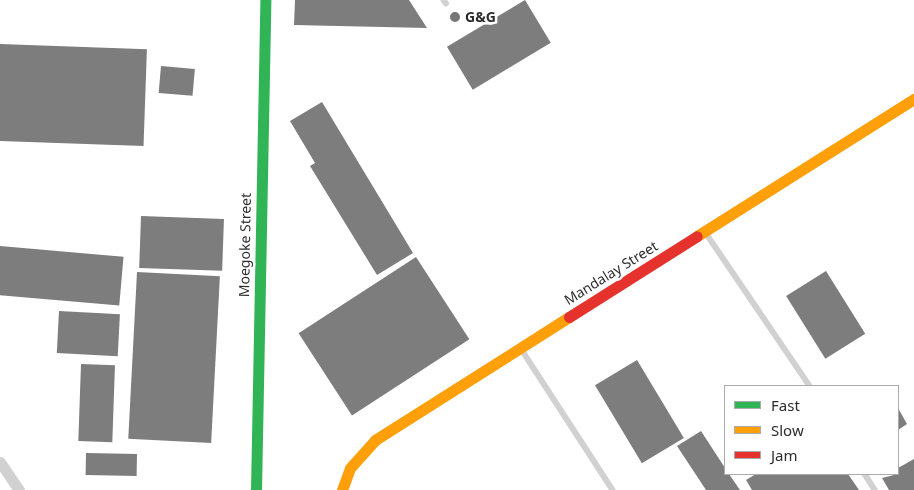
<!DOCTYPE html>
<html>
<head>
<meta charset="utf-8">
<style>
	body { margin:0 }
	#map { position:relative; width:914px; height:490px; overflow:hidden; background:#fff; font-family:"Noto Sans",sans-serif }
	div>[style] { position:absolute }
	.building>* { inset:0; background:#7d7d7d; transform-origin:0 0 }
	.lane>* { height:5.5px; margin:-2.75px; padding:0 2.75px; transform-origin:2.75px; border-radius:2.75px; background:#d1d1d1 }
	.street>* { height:11px; margin:-5.5px; padding:0 5.5px; transform-origin:5.5px; border-radius:5.5px; background:#d1d1d1 }
	.fast>* { height:11px; margin:-5.5px; padding:0 5.5px; transform-origin:5.5px; border-radius:5.5px; background:#30b455 }
	.slow>* { height:11px; margin:-5.5px; padding:0 5.5px; transform-origin:5.5px; border-radius:5.5px; background:#ff9f0a }
	.jam>* { height:11px; margin:-5.5px; padding:0 5.5px; transform-origin:5.5px; border-radius:5.5px; background:#e5322d }
	.dots>* { width:14px; height:14px; translate:-50% -50%; box-sizing:border-box; border:2px solid #fff; border-radius:50% }
	span { translate:-50% -50%; white-space:nowrap; text-align:center; line-height:1.15; -webkit-text-stroke:5px #fff; paint-order:stroke }
	.poi-label { font-size:14px; color:#2c2c2c; font-weight:700 }
	.left { translate:0 -50%; text-align:left }
	.street-label { font-size:14px; color:#2c2c2c }
	.legend { position:absolute; left:724px; top:385px; width:175px; height:90px; box-sizing:border-box; background:#fff; border:1px solid #ababab; margin:0; padding:6px 9px; list-style:none; font-size:15px; color:#2c2c2c }
	.legend li { display:flex; align-items:center; gap:10px; height:25px }
	.legend b { width:25px; border:1px solid #ababab }
</style>
</head>
<body>
<div id="map">
	<div class="building">
		<i style="clip-path:polygon(295px 0,409px 0,427px 28px,294px 25px)"></i>
		<i style="left:525px;top:0;width:50px;height:91px;rotate:59deg"></i>
		<i style="left:0;top:44px;width:147px;height:97px;rotate:2deg"></i>
		<i style="left:161px;top:66px;width:34px;height:27px;rotate:5deg"></i>
		<i style="clip-path:polygon(322px 102px,413px 253px,377px 275px,310px 166px,315px 163px,290px 121px)"></i>
		<i style="left:141px;top:216px;width:83px;height:52px;rotate:2deg"></i>
		<i style="left:0;top:246px;width:124px;height:49px;rotate:5deg"></i>
		<i style="left:416px;top:257px;width:98px;height:140px;rotate:57deg"></i>
		<i style="left:826px;top:271px;width:74px;height:47px;rotate:58deg"></i>
		<i style="left:137px;top:272px;width:83px;height:167px;rotate:3deg"></i>
		<i style="left:59px;top:311px;width:61px;height:42px;rotate:3deg"></i>
		<i style="left:637px;top:360px;width:91px;height:49px;rotate:59deg"></i>
		<i style="left:81px;top:364px;width:34px;height:77px;rotate:2deg"></i>
		<i style="clip-path:polygon(898px 408px,907px 424px,898px 430px)"></i>
		<i style="clip-path:polygon(701px 431px,725px 468px,725px 474px,729px 474px,740px 490px,706px 490px,677px 446px)"></i>
		<i style="left:86px;top:453px;width:51px;height:22px;rotate:1deg"></i>
		<i style="clip-path:polygon(914px 459px,914px 490px,889px 490px,882px 478px,898px 474px,898px 468px)"></i>
		<i style="clip-path:polygon(756px 474px,848px 474px,859px 490px,752px 490px,746px 480px)"></i>
	</div>
	<div class="lane">
		<i style="left:444px;top:0;width:4px;rotate:56deg"></i>
		<i style="left:706px;top:233px;width:185px;rotate:55.8deg"></i>
		<i style="left:522px;top:350px;width:167px;rotate:57deg"></i>
		<i style="left:865px;top:474px;width:19px;rotate:58deg"></i>
	</div>
	<div class="street">
		<i style="left:0;top:462px;width:34px;rotate:56deg"></i>
	</div>
	<div class="fast">
		<i style="left:256px;top:490px;width:490px;rotate:-88.9deg"></i>
	</div>
	<div class="slow">
		<i style="left:697px;top:236px;width:257px;rotate:-32.3deg"></i>
		<i style="left:342px;top:490px;width:23px;rotate:-70deg"></i>
		<i style="left:350px;top:468px;width:38px;rotate:-48deg"></i>
		<i style="left:375px;top:440px;width:230px;rotate:-32.4deg"></i>
	</div>
	<div class="jam">
		<i style="left:569px;top:317px;width:151px;rotate:-32.3deg"></i>
	</div>
	<div class="dots">
		<i style="left:455px;top:17px;background:#767676"></i>
	</div>
	<div class="poi-label">
		<span class="left" style="left:465px;top:17px">G&amp;G</span>
	</div>
	<div class="street-label">
		<span style="left:245px;top:245px;rotate:-89deg">Moegoke Street</span>
		<span style="left:611px;top:273px;rotate:-32deg">Mandalay Street</span>
	</div>
	<ul class="legend">
	<li><b style="height:6px;background:#30b455"></b>Fast</li>
	<li><b style="height:6px;background:#ff9f0a"></b>Slow</li>
	<li><b style="height:6px;background:#e5322d"></b>Jam</li>
	</ul>
</div>
</body>
</html>
